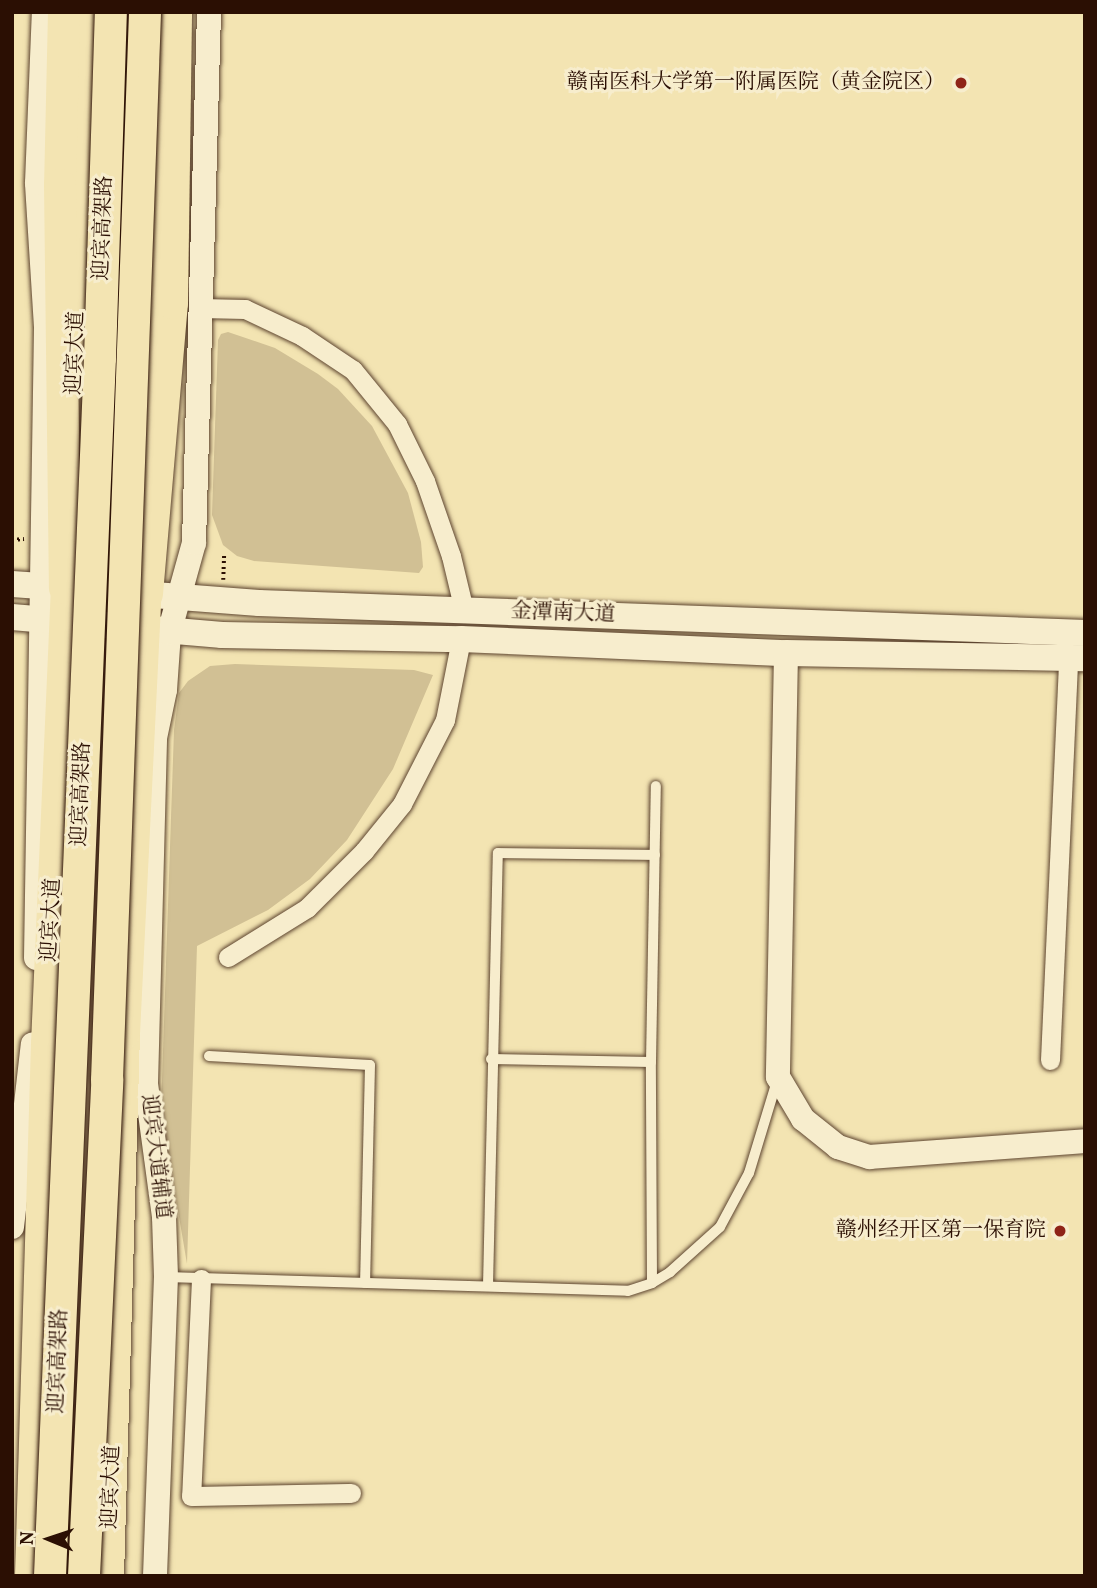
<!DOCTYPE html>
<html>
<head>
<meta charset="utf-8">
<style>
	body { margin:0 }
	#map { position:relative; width:1097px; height:1588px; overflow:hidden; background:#f3e4b2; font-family:Vollkorn,"Noto Serif SC",serif }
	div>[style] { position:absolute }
	.green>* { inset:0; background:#d1c094 }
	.path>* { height:3.5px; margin-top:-1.75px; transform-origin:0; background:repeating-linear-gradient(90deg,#2b0f03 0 2px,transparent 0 5.5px) }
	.roads { filter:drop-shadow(0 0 2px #5d442f) drop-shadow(0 0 2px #5d442f) }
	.service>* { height:10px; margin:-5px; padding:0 5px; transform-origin:5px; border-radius:5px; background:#f7edcd }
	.minor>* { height:19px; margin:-9.5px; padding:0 9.5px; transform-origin:9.5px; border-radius:9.5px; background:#f7edcd }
	.tertiary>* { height:24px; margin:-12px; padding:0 12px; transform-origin:12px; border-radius:12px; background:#f7edcd }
	.secondary>* { height:26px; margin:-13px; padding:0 13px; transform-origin:13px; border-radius:13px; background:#f7edcd }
	.primary>* { height:30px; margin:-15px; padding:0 15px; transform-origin:15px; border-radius:15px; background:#f3e4b2 }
	.trunk>* { height:32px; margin:-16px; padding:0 16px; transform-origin:16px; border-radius:16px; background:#f3e4b2 }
	.bridges { filter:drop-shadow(0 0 2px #2b0f03) drop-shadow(0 0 2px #2b0f03) }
	.trunk-bridge>* { height:32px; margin:-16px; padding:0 16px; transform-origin:16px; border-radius:16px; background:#f3e4b2 }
	.dots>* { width:19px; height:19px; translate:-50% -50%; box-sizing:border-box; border:4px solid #f7edcd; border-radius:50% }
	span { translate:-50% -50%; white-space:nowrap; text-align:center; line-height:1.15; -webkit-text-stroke:6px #f7edcd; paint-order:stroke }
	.poi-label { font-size:21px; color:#2b0f03 }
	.right { translate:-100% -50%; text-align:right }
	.street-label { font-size:21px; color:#2b0f03 }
	.frame { position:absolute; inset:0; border:14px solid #2b0f03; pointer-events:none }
	.north { position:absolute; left:14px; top:1504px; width:70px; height:70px; -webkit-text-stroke:5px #f7edcd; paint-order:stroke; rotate:272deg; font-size:19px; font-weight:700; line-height:28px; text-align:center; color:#2b0f03 }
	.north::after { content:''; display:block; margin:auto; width:24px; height:32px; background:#2b0f03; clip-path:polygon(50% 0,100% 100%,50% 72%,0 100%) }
</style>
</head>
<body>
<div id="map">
	<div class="green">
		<i style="clip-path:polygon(228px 332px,275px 348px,318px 374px,338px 389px,372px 426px,408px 493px,421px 542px,423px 567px,419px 573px,254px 561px,237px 556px,223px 545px,212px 515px,218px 340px,221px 334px)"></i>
		<i style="clip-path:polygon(235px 664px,414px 670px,433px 675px,393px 769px,347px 840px,310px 879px,268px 910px,197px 946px,187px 1264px,161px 1110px,174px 730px,179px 693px,188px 681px,210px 666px)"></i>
	</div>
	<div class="path">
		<i style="left:12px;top:540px;width:12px;rotate:-5deg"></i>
		<i style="left:223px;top:580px;width:24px;rotate:-88deg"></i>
	</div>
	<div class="roads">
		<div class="service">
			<i style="left:209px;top:1056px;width:161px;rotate:3.2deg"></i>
			<i style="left:370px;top:1065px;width:218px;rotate:91.3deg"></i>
			<i style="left:491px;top:1059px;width:160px;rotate:1.1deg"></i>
			<i style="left:166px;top:1277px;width:462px;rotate:1.7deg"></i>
			<i style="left:628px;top:1291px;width:25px;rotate:-18deg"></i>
			<i style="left:652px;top:1283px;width:21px;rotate:-31deg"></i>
			<i style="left:670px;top:1272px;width:67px;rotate:-42deg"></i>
			<i style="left:720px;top:1227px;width:61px;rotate:-61.8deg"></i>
			<i style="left:749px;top:1173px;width:96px;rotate:-73.1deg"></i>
			<i style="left:652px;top:1283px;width:221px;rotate:-90.3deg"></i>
			<i style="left:651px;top:1062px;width:276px;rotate:-89deg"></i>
			<i style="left:488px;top:1286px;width:433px;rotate:-88.7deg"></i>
			<i style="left:498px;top:853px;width:157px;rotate:0.7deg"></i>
		</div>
		<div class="minor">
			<i style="left:200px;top:308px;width:45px;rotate:1.3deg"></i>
			<i style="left:245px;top:309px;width:63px;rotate:25.3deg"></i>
			<i style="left:302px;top:336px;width:61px;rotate:33.7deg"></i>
			<i style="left:353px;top:370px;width:70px;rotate:50.8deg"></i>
			<i style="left:397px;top:424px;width:64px;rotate:63.8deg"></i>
			<i style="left:425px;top:481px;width:79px;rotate:70.9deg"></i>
			<i style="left:451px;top:556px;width:56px;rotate:76.5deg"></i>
			<i style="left:228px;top:957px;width:93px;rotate:-31.8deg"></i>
			<i style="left:307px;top:908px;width:81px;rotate:-45deg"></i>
			<i style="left:364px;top:851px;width:60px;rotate:-51deg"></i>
			<i style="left:402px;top:804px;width:94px;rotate:-62.9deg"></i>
			<i style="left:445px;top:720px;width:83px;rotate:-78.8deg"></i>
			<i style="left:1050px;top:1060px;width:402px;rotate:-87.4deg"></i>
			<i style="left:201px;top:1279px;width:217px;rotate:92.6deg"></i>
			<i style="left:191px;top:1496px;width:160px;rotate:-1.1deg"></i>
		</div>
		<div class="tertiary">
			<i style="left:786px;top:653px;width:424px;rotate:91.1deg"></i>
			<i style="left:778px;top:1077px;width:49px;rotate:59.2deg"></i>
			<i style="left:803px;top:1119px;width:45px;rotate:38.7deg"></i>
			<i style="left:838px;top:1147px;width:33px;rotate:18deg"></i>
			<i style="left:869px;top:1157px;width:217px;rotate:-4.2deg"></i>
			<i style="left:36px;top:958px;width:631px;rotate:-89.09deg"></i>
			<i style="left:46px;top:327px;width:144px;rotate:-93.6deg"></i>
			<i style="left:37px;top:183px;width:171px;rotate:-87.7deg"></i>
			<i style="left:12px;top:1227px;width:184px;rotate:-83.5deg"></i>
			<i style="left:155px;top:1576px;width:299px;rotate:-87.9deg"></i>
			<i style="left:166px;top:1277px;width:60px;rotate:-91.9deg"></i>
			<i style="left:164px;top:1217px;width:134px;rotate:-97.7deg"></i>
			<i style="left:146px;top:1084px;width:346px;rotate:-88.5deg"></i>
			<i style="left:155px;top:738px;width:49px;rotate:-78.2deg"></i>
			<i style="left:165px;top:690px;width:57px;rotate:-86deg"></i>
			<i style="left:169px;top:633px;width:93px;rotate:-74.5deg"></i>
			<i style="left:194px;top:543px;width:531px;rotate:-88.38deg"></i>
		</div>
		<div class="secondary">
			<i style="left:12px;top:584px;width:71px;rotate:4deg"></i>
			<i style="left:128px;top:593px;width:131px;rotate:4.4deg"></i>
			<i style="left:259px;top:603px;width:827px;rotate:2.08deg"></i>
			<i style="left:12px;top:617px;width:211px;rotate:4.9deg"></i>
			<i style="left:222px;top:635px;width:239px;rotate:1deg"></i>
			<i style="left:461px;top:639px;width:325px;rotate:2.5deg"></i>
			<i style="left:786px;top:653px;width:299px;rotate:1deg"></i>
		</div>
		<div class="primary">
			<i style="left:76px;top:355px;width:343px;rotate:-87.8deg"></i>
			<i style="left:151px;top:393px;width:317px;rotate:-88.4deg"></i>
			<i style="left:30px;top:1576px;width:532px;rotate:-88.28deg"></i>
			<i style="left:46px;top:1044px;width:479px;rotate:-87.5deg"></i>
			<i style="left:109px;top:1576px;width:542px;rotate:-88.31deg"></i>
			<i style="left:125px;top:1034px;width:466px;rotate:-87.2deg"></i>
		</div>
		<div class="trunk">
			<i style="left:64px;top:12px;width:173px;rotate:91.3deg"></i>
			<i style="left:60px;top:185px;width:403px;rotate:89.3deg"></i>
			<i style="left:147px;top:594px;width:292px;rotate:-85.1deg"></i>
			<i style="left:172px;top:303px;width:291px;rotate:-89.2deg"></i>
		</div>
	</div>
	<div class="bridges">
		<div class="trunk-bridge">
			<i style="left:50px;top:1576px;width:1219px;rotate:-87.65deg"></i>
			<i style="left:100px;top:358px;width:346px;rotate:-88.2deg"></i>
			<i style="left:84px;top:1576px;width:497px;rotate:-87.3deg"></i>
			<i style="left:107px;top:1080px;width:1069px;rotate:-87.96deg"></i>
		</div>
	</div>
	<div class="dots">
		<i style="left:961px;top:83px;background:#8f2418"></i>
		<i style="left:1060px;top:1231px;background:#8f2418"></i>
	</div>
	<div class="poi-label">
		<span class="right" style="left:945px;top:83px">赣南医科大学第一附属医院（黄金院区）</span>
		<span class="right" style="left:1046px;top:1231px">赣州经开区第一保育院</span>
	</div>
	<div class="street-label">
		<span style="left:104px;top:228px;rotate:-88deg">迎宾高架路</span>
		<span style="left:76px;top:353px;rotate:-88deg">迎宾大道</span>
		<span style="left:563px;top:614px;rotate:2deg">金潭南大道</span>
		<span style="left:82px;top:794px;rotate:-88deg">迎宾高架路</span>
		<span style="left:52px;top:920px;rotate:-87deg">迎宾大道</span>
		<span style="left:155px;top:1157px;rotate:83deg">迎宾大道辅道</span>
		<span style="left:59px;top:1361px;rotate:-88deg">迎宾高架路</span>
		<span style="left:112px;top:1487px;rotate:-88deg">迎宾大道</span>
	</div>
	<div class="frame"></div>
	<div class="north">N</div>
</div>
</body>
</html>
